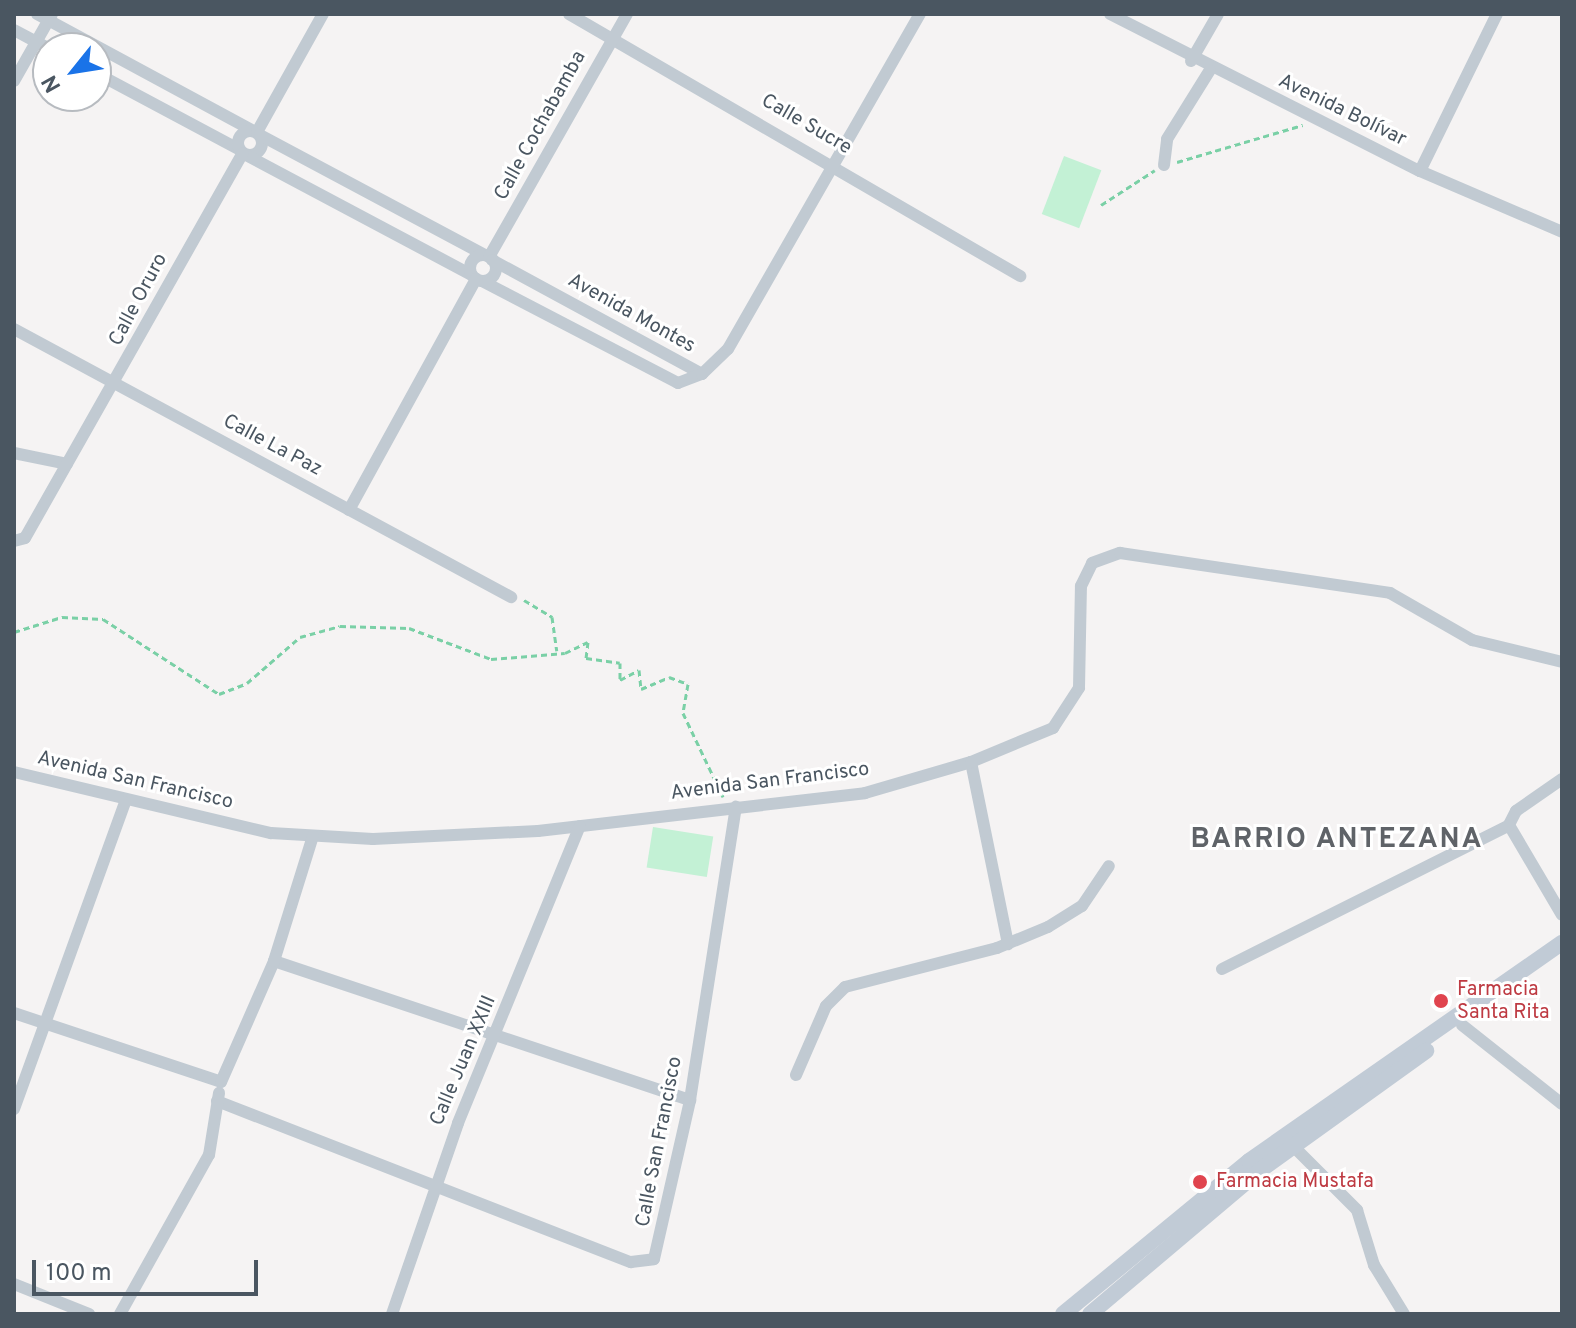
<!DOCTYPE html>
<html>
<head>
<meta charset="utf-8">
<style>
	body { margin:0 }
	#map { position:relative; width:1576px; height:1328px; overflow:hidden; background:#f5f3f3; font-family:Overpass,sans-serif }
	div>[style] { position:absolute }
	.green>* { inset:0; background:#c3f1d5; transform-origin:0 0 }
	.path>* { height:3px; margin-top:-1.5px; transform-origin:0; background:repeating-linear-gradient(90deg,#7ad0a6 0 6px,transparent 0 10px) }
	.minor>* { height:12px; margin:-6px; padding:0 6px; transform-origin:6px; border-radius:6px; background:#c1cad2 }
	.minor>.ring { margin:-6px; padding:0; box-sizing:content-box; background:none; border:12px solid #c1cad2; border-radius:50% }
	.secondary>* { height:16px; margin:-8px; padding:0 8px; transform-origin:8px; border-radius:8px; background:#c1cbd6 }
	.dots>* { width:22px; height:22px; translate:-50% -50%; box-sizing:border-box; border:4px solid #fff; border-radius:50% }
	span { translate:-50% -50%; white-space:nowrap; text-align:center; line-height:1.15; -webkit-text-stroke:6px #fff; paint-order:stroke }
	.street-label { font-size:20px; color:#4a5661 }
	.health-label { font-size:20px; color:#be3a42 }
	.left { translate:0 -50%; text-align:left }
	.district-label { font-size:28px; color:#5f6368; font-weight:700; letter-spacing:2px }
	.frame { position:absolute; inset:0; border:16px solid #4a5661; pointer-events:none }
	.north { position:absolute; left:32px; top:32px; width:80px; height:80px; box-sizing:border-box; background:#fff; border:2px solid #b7bbc0; border-radius:50%; rotate:240deg; font-size:22px; font-weight:700; line-height:32px; text-align:center; color:#4a5661 }
	.north::after { content:''; display:block; margin:auto; width:28px; height:36px; background:#1a73e8; clip-path:polygon(50% 0,100% 100%,50% 72%,0 100%) }
	.scale { position:absolute; left:32px; top:1260px; width:226px; height:36px; box-sizing:border-box; border:4px solid #4a5661; border-top:0; padding-left:10px; font-size:24px; line-height:28px; white-space:nowrap; color:#4a5661; -webkit-text-stroke:6px #fff; paint-order:stroke }
</style>
</head>
<body>
<div id="map">
	<div class="green">
		<i style="left:1064px;top:156px;width:40px;height:62px;rotate:21deg"></i>
		<i style="left:653px;top:827px;width:61px;height:41px;rotate:9deg"></i>
	</div>
	<div class="path">
		<i style="left:1177px;top:162px;width:131px;rotate:-16.4deg"></i>
		<i style="left:1101px;top:205px;width:64px;rotate:-32.9deg"></i>
		<i style="left:524px;top:600px;width:33px;rotate:31deg"></i>
		<i style="left:552px;top:617px;width:34px;rotate:82deg"></i>
		<i style="left:14px;top:632px;width:50px;rotate:-17.4deg"></i>
		<i style="left:62px;top:617px;width:41px;rotate:2.8deg"></i>
		<i style="left:103px;top:619px;width:138px;rotate:32.9deg"></i>
		<i style="left:219px;top:694px;width:30px;rotate:-21deg"></i>
		<i style="left:247px;top:683px;width:70px;rotate:-41deg"></i>
		<i style="left:300px;top:637px;width:41px;rotate:-15.4deg"></i>
		<i style="left:340px;top:626px;width:69px;rotate:1.7deg"></i>
		<i style="left:409px;top:628px;width:88px;rotate:20.7deg"></i>
		<i style="left:491px;top:659px;width:74px;rotate:-4.6deg"></i>
		<i style="left:565px;top:653px;width:25px;rotate:-26deg"></i>
		<i style="left:588px;top:642px;width:16px;rotate:97deg"></i>
		<i style="left:586px;top:658px;width:34px;rotate:8deg"></i>
		<i style="left:620px;top:663px;width:17px;rotate:90deg"></i>
		<i style="left:620px;top:680px;width:21px;rotate:-28deg"></i>
		<i style="left:639px;top:670px;width:19px;rotate:84deg"></i>
		<i style="left:641px;top:689px;width:30px;rotate:-23deg"></i>
		<i style="left:669px;top:677px;width:20px;rotate:20deg"></i>
		<i style="left:688px;top:684px;width:29px;rotate:100deg"></i>
		<i style="left:683px;top:713px;width:93px;rotate:64.5deg"></i>
	</div>
	<div class="minor">
		<i style="left:37px;top:14px;width:246px;rotate:28.4deg"></i>
		<i style="left:569px;top:14px;width:522px;rotate:30.15deg"></i>
		<i style="left:1110px;top:14px;width:347px;rotate:26.9deg"></i>
		<i style="left:1420px;top:171px;width:155px;rotate:23.2deg"></i>
		<i style="left:14px;top:30px;width:38px;rotate:28deg"></i>
		<i style="left:1191px;top:61px;width:54px;rotate:-60.1deg"></i>
		<i style="left:96px;top:73px;width:163px;rotate:28.1deg"></i>
		<i style="left:14px;top:81px;width:77px;rotate:-60.4deg"></i>
		<i class="ring" style="left:238px;top:131px;width:12px;height:12px"></i>
		<i style="left:257px;top:132px;width:135px;rotate:-60.8deg"></i>
		<i style="left:260px;top:135px;width:255px;rotate:28.1deg"></i>
		<i style="left:246px;top:155px;width:256px;rotate:28deg"></i>
		<i style="left:1164px;top:165px;width:26px;rotate:-83deg"></i>
		<i style="left:1167px;top:139px;width:81px;rotate:-58.1deg"></i>
		<i style="left:1420px;top:171px;width:175px;rotate:-63.9deg"></i>
		<i class="ring" style="left:470px;top:255px;width:14px;height:14px"></i>
		<i style="left:489px;top:257px;width:279px;rotate:-60.4deg"></i>
		<i style="left:492px;top:260px;width:239px;rotate:28.5deg"></i>
		<i style="left:482px;top:281px;width:221px;rotate:27.5deg"></i>
		<i style="left:678px;top:383px;width:26px;rotate:-21deg"></i>
		<i style="left:702px;top:374px;width:36px;rotate:-44deg"></i>
		<i style="left:728px;top:349px;width:386px;rotate:-60.2deg"></i>
		<i style="left:14px;top:329px;width:565px;rotate:28.34deg"></i>
		<i style="left:14px;top:453px;width:54px;rotate:11.7deg"></i>
		<i style="left:349px;top:510px;width:264px;rotate:-61.2deg"></i>
		<i style="left:14px;top:541px;width:11px;rotate:-15deg"></i>
		<i style="left:25px;top:538px;width:442px;rotate:-60.5deg"></i>
		<i style="left:971px;top:762px;width:186px;rotate:78.5deg"></i>
		<i style="left:14px;top:772px;width:264px;rotate:13.4deg"></i>
		<i style="left:271px;top:833px;width:102px;rotate:3.4deg"></i>
		<i style="left:373px;top:839px;width:165px;rotate:-2.8deg"></i>
		<i style="left:538px;top:831px;width:329px;rotate:-6.6deg"></i>
		<i style="left:865px;top:793px;width:110px;rotate:-16.3deg"></i>
		<i style="left:971px;top:762px;width:89px;rotate:-22.5deg"></i>
		<i style="left:1053px;top:728px;width:48px;rotate:-57deg"></i>
		<i style="left:1079px;top:688px;width:102px;rotate:-88.9deg"></i>
		<i style="left:1081px;top:586px;width:25px;rotate:-64deg"></i>
		<i style="left:1092px;top:563px;width:30px;rotate:-20deg"></i>
		<i style="left:1120px;top:553px;width:273px;rotate:8.4deg"></i>
		<i style="left:1390px;top:593px;width:95px;rotate:29.8deg"></i>
		<i style="left:1472px;top:640px;width:93px;rotate:13.7deg"></i>
		<i style="left:1562px;top:779px;width:56px;rotate:145.2deg"></i>
		<i style="left:1516px;top:811px;width:16px;rotate:117deg"></i>
		<i style="left:1509px;top:825px;width:104px;rotate:59.5deg"></i>
		<i style="left:274px;top:961px;width:439px;rotate:18.5deg"></i>
		<i style="left:1222px;top:969px;width:321px;rotate:-26.6deg"></i>
		<i style="left:14px;top:1013px;width:218px;rotate:18.4deg"></i>
		<i style="left:221px;top:1082px;width:132px;rotate:-66.3deg"></i>
		<i style="left:274px;top:961px;width:131px;rotate:-72.7deg"></i>
		<i style="left:1462px;top:1025px;width:127px;rotate:38.3deg"></i>
		<i style="left:796px;top:1075px;width:75px;rotate:-66.5deg"></i>
		<i style="left:826px;top:1006px;width:27px;rotate:-45deg"></i>
		<i style="left:845px;top:987px;width:157px;rotate:-14.4deg"></i>
		<i style="left:997px;top:948px;width:55px;rotate:-22.4deg"></i>
		<i style="left:1048px;top:927px;width:40px;rotate:-32deg"></i>
		<i style="left:1082px;top:906px;width:48px;rotate:-56deg"></i>
		<i style="left:217px;top:1101px;width:444px;rotate:21.3deg"></i>
		<i style="left:631px;top:1262px;width:23px;rotate:-7deg"></i>
		<i style="left:654px;top:1259px;width:163px;rotate:-77.2deg"></i>
		<i style="left:690px;top:1100px;width:297px;rotate:-81.1deg"></i>
		<i style="left:14px;top:1109px;width:326px;rotate:-70.1deg"></i>
		<i style="left:1293px;top:1146px;width:91px;rotate:45deg"></i>
		<i style="left:1357px;top:1210px;width:58px;rotate:72.8deg"></i>
		<i style="left:1374px;top:1265px;width:57px;rotate:58.5deg"></i>
		<i style="left:14px;top:1284px;width:81px;rotate:21.8deg"></i>
		<i style="left:120px;top:1314px;width:182px;rotate:-60.8deg"></i>
		<i style="left:209px;top:1155px;width:63px;rotate:-80.8deg"></i>
		<i style="left:392px;top:1314px;width:202px;rotate:-70.9deg"></i>
		<i style="left:458px;top:1123px;width:321px;rotate:-67.7deg"></i>
	</div>
	<div class="secondary">
		<i style="left:1063px;top:1314px;width:241px;rotate:-39.4deg"></i>
		<i style="left:1249px;top:1161px;width:381px;rotate:-34.9deg"></i>
		<i style="left:1090px;top:1314px;width:221px;rotate:-40.2deg"></i>
		<i style="left:1259px;top:1171px;width:206px;rotate:-35.7deg"></i>
	</div>
	<div class="dots">
		<i style="left:1441px;top:1001px;background:#e0444e"></i>
		<i style="left:1200px;top:1182px;background:#e0444e"></i>
	</div>
	<div class="street-label">
		<span style="left:1342px;top:111px;rotate:26deg">Avenida Bolívar</span>
		<span style="left:806px;top:125px;rotate:30deg">Calle Sucre</span>
		<span style="left:541px;top:126px;rotate:-61deg">Calle Cochabamba</span>
		<span style="left:139px;top:300px;rotate:-62deg">Calle Oruro</span>
		<span style="left:631px;top:314px;rotate:29deg">Avenida Montes</span>
		<span style="left:272px;top:446px;rotate:28deg">Calle La Paz</span>
		<span style="left:135px;top:781px;rotate:13deg">Avenida San Francisco</span>
		<span style="left:770px;top:782px;rotate:-7deg">Avenida San Francisco</span>
		<span style="left:464px;top:1061px;rotate:-67deg">Calle Juan XXIII</span>
		<span style="left:660px;top:1142px;rotate:-79deg">Calle San Francisco</span>
	</div>
	<div class="health-label">
		<span class="left" style="left:1457px;top:1002px">Farmacia<br>Santa Rita</span>
		<span class="left" style="left:1216px;top:1182px">Farmacia Mustafa</span>
	</div>
	<div class="district-label">
		<span style="left:1337px;top:840px">BARRIO ANTEZANA</span>
	</div>
	<div class="frame"></div>
	<div class="north">N</div>
	<div class="scale">100 m</div>
</div>
</body>
</html>
